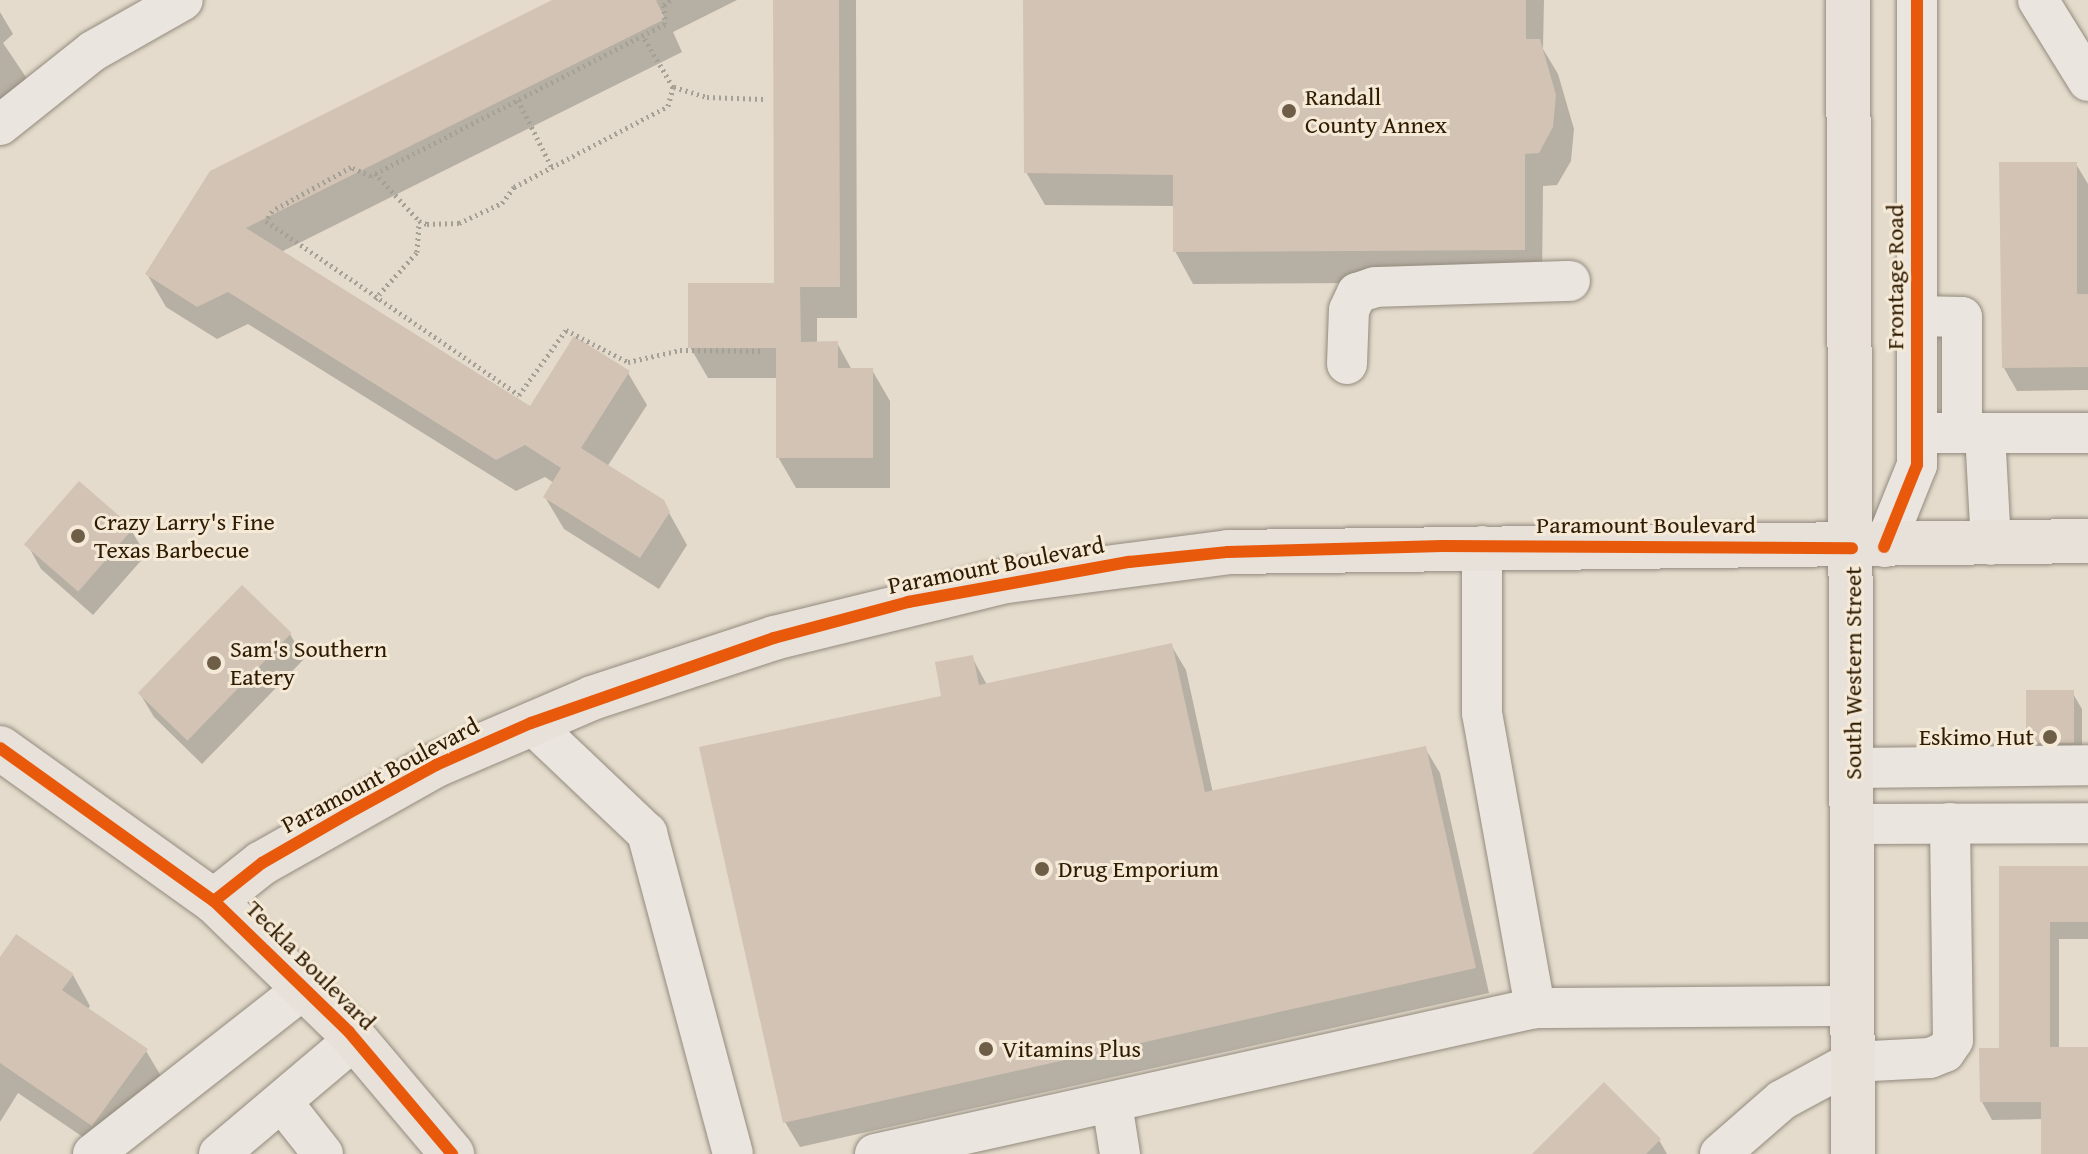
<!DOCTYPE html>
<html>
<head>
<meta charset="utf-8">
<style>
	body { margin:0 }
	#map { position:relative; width:2088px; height:1154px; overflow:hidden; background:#e4dbcc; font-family:"Gentium Book Plus",serif }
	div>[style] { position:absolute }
	.shadow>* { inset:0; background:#0003 }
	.building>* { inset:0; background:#d2c3b5; transform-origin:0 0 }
	.path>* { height:5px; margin-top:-2.5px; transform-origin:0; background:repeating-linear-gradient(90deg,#a5a096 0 2px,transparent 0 6px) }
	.roads { filter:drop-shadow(0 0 2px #938b7e) drop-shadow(0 0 2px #938b7e) }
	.minor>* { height:40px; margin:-20px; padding:0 20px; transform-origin:20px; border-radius:20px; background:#eae5de }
	.major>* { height:44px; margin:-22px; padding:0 22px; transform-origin:22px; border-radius:22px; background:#e7e1d9 }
	.cycleway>* { height:12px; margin:-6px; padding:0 6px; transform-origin:6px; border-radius:6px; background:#e8590c }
	.dots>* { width:22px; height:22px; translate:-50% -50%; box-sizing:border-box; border:4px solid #f5e9d7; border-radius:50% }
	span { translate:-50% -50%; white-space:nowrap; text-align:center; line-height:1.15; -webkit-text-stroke:6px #f5e9d7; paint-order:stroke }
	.poi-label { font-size:24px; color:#2f1b00 }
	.left { translate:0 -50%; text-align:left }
	.right { translate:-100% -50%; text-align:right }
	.street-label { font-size:24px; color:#2f1b00 }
</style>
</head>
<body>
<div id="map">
	<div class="shadow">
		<i style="clip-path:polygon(557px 0,737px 0,673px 32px,682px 52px,281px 252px,530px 409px,628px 373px,647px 405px,607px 467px,663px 502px,687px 545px,659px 589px,564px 529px,545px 497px,554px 483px,545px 477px,516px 491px,248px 324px,217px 339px,166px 307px,147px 274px)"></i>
		<i style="clip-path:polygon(775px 0,856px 0,857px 318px,817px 318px,817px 343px,837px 343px,852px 370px,872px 370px,890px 401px,890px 488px,796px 488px,778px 457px,778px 378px,708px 378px,690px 347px,776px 285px)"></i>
		<i style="clip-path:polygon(1025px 0,1544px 0,1543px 49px,1558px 74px,1574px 129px,1571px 161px,1557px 185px,1543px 186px,1542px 282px,1193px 284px,1175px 251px,1175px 206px,1045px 205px,1026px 172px)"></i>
		<i style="clip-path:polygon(0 12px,13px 34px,3px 43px,38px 95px,0 128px)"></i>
		<i style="clip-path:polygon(2076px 164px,2088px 184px,2088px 390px,2017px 391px,2004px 368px)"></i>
		<i style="clip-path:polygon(131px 530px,146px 555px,93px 615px,41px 569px,27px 544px)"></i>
		<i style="clip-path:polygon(290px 634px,304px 659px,202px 764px,154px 717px,139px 692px)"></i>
		<i style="clip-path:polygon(1171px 645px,1186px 670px,1213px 793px,1425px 748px,1440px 773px,1489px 993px,800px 1147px,785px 1122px,943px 698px,972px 657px,987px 685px)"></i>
		<i style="clip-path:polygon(2072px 692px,2082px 709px,2082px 758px,2038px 759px,2028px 742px)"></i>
		<i style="clip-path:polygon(2001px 868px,2088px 868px,2088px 939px,2059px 939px,2059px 1049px,2088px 1049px,2088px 1154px,2043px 1154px,2043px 1119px,1992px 1120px,1982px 1102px,2001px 1050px)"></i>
		<i style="clip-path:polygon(0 961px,73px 975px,90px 1006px,87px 1010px,146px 1051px,164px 1081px,108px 1154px,18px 1093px,0 1122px)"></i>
		<i style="clip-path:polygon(1659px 1140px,1667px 1154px,1547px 1154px)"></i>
	</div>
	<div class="building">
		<i style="clip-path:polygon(552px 0,656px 0,665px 19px,246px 228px,530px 406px,574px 336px,630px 371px,581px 448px,664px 500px,670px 512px,640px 558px,543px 497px,561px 468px,525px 445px,496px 460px,228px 292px,197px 307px,145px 274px,210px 171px)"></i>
		<i style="clip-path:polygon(773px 0,839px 0,840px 287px,800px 287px,801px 342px,838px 341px,838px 368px,873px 368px,873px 458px,776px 458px,776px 348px,688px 348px,688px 283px,774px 283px)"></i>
		<i style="clip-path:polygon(1023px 0,1526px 0,1526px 39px,1540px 39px,1556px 95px,1553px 127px,1539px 153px,1525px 154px,1525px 250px,1173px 252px,1173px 175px,1024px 173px)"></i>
		<i style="clip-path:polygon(1999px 162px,2077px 162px,2077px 294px,2088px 294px,2088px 367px,2002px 368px)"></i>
		<i style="left:79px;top:481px;width:72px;height:84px;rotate:41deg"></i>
		<i style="left:242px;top:585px;width:69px;height:150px;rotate:44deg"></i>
		<i style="clip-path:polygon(1172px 643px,1205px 792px,1426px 746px,1476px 968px,783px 1123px,699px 747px,941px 696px,935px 662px,973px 655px,979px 685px)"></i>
		<i style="left:2026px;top:690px;width:48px;height:53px"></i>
		<i style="clip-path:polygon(1999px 866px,2088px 866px,2088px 922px,2050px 922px,2050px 1047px,2088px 1047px,2088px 1154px,2041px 1154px,2041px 1102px,1980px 1102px,1979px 1048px,1999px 1048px)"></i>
		<i style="clip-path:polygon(16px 934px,74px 974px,62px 990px,148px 1049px,92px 1126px,0 1063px,0 957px)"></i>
		<i style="clip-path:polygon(1604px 1082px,1661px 1139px,1646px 1154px,1532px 1154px)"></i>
	</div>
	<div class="path">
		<i style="left:670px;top:0;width:8px;rotate:140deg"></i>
		<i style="left:664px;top:5px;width:19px;rotate:87deg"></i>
		<i style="left:665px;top:24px;width:331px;rotate:152.7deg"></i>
		<i style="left:371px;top:176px;width:22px;rotate:-156deg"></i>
		<i style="left:351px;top:167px;width:90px;rotate:150.9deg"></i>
		<i style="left:272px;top:211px;width:12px;rotate:121deg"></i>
		<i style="left:266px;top:221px;width:307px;rotate:34.5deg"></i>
		<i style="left:519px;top:395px;width:80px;rotate:-54.1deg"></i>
		<i style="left:566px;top:330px;width:70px;rotate:27.3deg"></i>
		<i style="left:628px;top:362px;width:53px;rotate:-13deg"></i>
		<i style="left:680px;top:350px;width:84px;rotate:0.7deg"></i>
		<i style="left:674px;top:87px;width:34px;rotate:17deg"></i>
		<i style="left:707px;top:97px;width:57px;rotate:2deg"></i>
		<i style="left:518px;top:100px;width:74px;rotate:63.4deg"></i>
		<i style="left:375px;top:173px;width:65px;rotate:47.5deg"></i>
		<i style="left:419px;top:221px;width:9px;rotate:21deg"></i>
		<i style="left:427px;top:224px;width:32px;rotate:-2deg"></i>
		<i style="left:459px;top:223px;width:47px;rotate:-24.9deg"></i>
		<i style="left:502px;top:203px;width:20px;rotate:-53deg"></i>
		<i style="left:514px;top:187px;width:174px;rotate:-27.7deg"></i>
		<i style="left:668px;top:106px;width:20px;rotate:-75deg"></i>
		<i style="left:673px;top:87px;width:59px;rotate:-120.5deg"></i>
		<i style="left:375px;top:299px;width:63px;rotate:-48.2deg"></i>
		<i style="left:417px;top:252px;width:31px;rotate:-86deg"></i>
	</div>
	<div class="roads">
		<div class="minor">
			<i style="left:2038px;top:0;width:95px;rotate:58.3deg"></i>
			<i style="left:0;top:125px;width:119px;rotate:-38.5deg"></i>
			<i style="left:93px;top:51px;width:103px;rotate:-29.5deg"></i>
			<i style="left:1917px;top:316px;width:45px;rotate:1.3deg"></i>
			<i style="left:1962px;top:317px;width:116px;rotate:90deg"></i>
			<i style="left:1347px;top:364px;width:54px;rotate:-87.9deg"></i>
			<i style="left:1349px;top:310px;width:19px;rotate:-65deg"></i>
			<i style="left:1357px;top:293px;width:19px;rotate:-18deg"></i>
			<i style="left:1375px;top:287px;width:195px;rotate:-1.8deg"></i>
			<i style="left:1917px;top:433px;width:171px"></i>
			<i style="left:1985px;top:433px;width:112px;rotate:86.9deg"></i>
			<i style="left:1482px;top:546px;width:167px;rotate:90deg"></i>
			<i style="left:1482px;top:713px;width:300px;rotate:79.8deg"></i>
			<i style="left:1535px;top:1008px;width:316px;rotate:-0.4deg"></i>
			<i style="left:1884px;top:547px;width:88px;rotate:-68.1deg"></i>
			<i style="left:1917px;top:465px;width:465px;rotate:-90deg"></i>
			<i style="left:531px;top:723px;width:160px;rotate:43.5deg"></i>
			<i style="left:647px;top:833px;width:332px;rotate:75deg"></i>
			<i style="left:1854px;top:768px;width:234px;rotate:-0.7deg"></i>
			<i style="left:1854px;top:824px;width:234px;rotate:-0.2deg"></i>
			<i style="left:282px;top:1102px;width:66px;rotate:51.7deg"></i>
			<i style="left:1112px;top:1103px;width:52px;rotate:81.1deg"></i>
			<i style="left:93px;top:1154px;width:269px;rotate:-38.1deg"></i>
			<i style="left:219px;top:1154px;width:178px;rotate:-40.2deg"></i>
			<i style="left:875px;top:1154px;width:676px;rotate:-12.47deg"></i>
			<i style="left:1720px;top:1154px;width:82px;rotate:-41.1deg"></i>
			<i style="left:1782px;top:1100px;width:80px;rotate:-28.5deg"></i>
			<i style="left:1852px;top:1062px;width:78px;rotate:-2.9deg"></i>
			<i style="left:1930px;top:1058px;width:16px;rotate:-22deg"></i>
			<i style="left:1945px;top:1052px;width:14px;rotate:-56deg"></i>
			<i style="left:1953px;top:1040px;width:217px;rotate:-90.8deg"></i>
		</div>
		<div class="major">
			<i style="left:1848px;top:0;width:1154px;rotate:89.75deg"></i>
			<i style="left:0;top:748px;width:263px;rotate:35.6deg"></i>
			<i style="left:214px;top:901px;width:188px;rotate:44.1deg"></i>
			<i style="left:349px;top:1032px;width:160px;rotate:49.8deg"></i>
			<i style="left:214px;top:901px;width:61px;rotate:-38.4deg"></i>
			<i style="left:262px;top:863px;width:200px;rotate:-29.4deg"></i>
			<i style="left:436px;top:765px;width:170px;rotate:-23.2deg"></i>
			<i style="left:592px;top:698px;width:192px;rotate:-18.2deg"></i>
			<i style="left:774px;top:638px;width:239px;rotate:-13.8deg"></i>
			<i style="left:1006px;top:581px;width:224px;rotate:-7.4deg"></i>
			<i style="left:1228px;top:552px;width:860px;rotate:-0.73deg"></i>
		</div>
	</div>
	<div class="cycleway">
		<i style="left:1884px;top:547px;width:88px;rotate:-68.1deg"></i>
		<i style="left:1917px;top:465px;width:465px;rotate:-90deg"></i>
		<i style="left:0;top:748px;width:263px;rotate:35.6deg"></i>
		<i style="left:214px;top:901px;width:188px;rotate:44.1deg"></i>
		<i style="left:349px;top:1032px;width:160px;rotate:49.8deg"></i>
		<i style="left:214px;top:901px;width:61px;rotate:-38.4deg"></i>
		<i style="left:262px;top:863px;width:96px;rotate:-30deg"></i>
		<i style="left:345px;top:815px;width:104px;rotate:-28.8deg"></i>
		<i style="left:436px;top:765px;width:104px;rotate:-23.9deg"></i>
		<i style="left:531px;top:723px;width:257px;rotate:-19.3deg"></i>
		<i style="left:774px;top:638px;width:139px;rotate:-15deg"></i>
		<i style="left:908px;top:602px;width:225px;rotate:-10.3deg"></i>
		<i style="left:1129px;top:562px;width:100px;rotate:-5.8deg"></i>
		<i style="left:1228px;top:552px;width:214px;rotate:-1.6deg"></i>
		<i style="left:1442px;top:546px;width:410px;rotate:0.3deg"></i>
	</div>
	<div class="dots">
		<i style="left:1289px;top:111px;background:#6e5e47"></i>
		<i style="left:78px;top:536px;background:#6e5e47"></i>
		<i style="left:214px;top:663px;background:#6e5e47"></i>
		<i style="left:2050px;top:737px;background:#6e5e47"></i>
		<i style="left:1042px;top:869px;background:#6e5e47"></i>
		<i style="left:986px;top:1049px;background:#6e5e47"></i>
	</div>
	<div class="poi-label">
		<span class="left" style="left:1305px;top:111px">Randall<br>County Annex</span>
		<span class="left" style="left:94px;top:536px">Crazy Larry's Fine<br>Texas Barbecue</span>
		<span class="left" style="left:230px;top:663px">Sam's Southern<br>Eatery</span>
		<span class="right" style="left:2034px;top:737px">Eskimo Hut</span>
		<span class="left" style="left:1058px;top:869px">Drug Emporium</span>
		<span class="left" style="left:1002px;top:1049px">Vitamins Plus</span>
	</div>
	<div class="street-label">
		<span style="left:1895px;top:277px;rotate:-90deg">Frontage Road</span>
		<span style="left:1646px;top:525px">Paramount Boulevard</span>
		<span style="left:996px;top:565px;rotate:-11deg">Paramount Boulevard</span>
		<span style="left:1853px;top:673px;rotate:-90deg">South Western Street</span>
		<span style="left:380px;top:775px;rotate:-28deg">Paramount Boulevard</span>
		<span style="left:311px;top:965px;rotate:45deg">Teckla Boulevard</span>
	</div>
</div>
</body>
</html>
